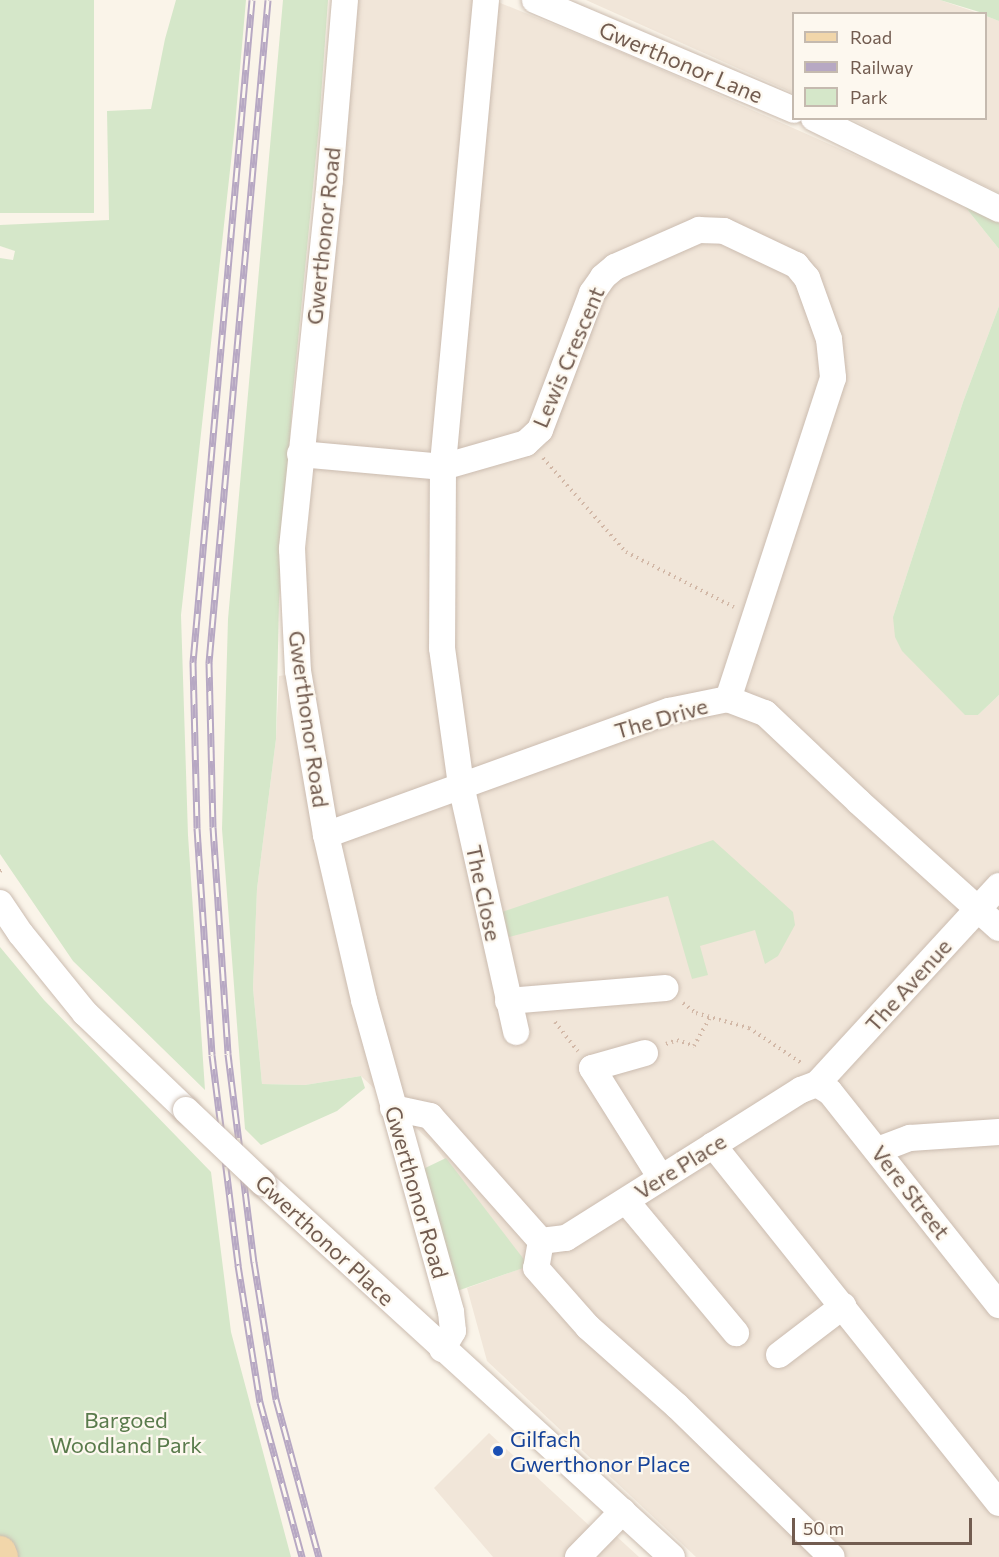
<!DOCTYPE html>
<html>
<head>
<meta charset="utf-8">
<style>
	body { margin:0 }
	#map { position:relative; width:999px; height:1557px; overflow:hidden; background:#faf4e9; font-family:Commissioner,sans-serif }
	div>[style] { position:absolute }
	.residential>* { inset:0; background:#f1e6d9 }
	.green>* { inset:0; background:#d5e7c9; transform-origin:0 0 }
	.path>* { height:4px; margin-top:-2px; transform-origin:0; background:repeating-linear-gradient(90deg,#d2b8a7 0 1.5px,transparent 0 6px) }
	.roads { filter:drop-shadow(0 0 2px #cbbcb0) drop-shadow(0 0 2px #cbbcb0) }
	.minor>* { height:26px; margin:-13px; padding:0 13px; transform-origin:13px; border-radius:13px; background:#fff }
	.major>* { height:32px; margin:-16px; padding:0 16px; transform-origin:16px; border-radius:16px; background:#f1d6aa }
	.rail>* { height:7px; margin-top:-3.5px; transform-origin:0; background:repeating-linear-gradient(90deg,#fdf8ef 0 14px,#b7a8c3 0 28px); box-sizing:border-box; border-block:2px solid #b7a8c3 }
	.bridges { filter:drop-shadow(0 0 2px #cbbcb0) drop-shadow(0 0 2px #cbbcb0) }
	.minor-bridge>* { height:26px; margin:-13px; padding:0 13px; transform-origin:13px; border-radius:13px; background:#fff }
	.dots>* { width:16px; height:16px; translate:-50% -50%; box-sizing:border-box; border:3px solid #fdf8ef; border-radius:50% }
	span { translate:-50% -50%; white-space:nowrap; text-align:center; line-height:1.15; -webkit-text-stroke:4.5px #fdf8ef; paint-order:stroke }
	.street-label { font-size:22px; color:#725c50 }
	.park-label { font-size:22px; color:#5a7b4c }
	.transit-label { font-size:22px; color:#164399 }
	.left { translate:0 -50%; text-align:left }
	.legend { position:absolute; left:792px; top:12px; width:195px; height:108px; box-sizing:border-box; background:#fdf8ef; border:2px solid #c5baaf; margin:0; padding:8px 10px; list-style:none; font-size:18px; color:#725c50 }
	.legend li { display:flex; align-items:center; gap:12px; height:30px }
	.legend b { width:30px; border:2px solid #c5baaf }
	.scale { position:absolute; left:792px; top:1518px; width:180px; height:27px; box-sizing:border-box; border:3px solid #725c50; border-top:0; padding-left:8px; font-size:18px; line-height:21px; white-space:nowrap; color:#725c50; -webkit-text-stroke:4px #fdf8ef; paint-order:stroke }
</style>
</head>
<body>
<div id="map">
	<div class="residential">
		<i style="clip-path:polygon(356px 0,493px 0,633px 57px,962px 203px,999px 249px,999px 306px,963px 402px,893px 617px,978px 715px,999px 695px,999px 1557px,696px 1557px,487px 1361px,467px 1288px,528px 1266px,432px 1143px,361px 1076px,305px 1085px,262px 1084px,253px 988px,257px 889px,276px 739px,279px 676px,309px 672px,304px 572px)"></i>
		<i style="clip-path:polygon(586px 0,940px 0,978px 13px,794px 14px,793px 93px)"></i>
		<i style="clip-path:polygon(986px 16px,999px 21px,999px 193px,851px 119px,986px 118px)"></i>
		<i style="clip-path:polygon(489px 1433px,607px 1542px,615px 1535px,639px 1557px,493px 1557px,434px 1488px)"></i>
	</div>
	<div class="green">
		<i style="left:0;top:0;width:94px;height:213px"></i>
		<i style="clip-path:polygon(176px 0,246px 0,235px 125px,181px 615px,188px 835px,205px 1090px,73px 961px,0 854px,0 258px,13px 260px,15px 251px,0 246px,0 225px,109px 220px,107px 111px,151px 109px,165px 39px)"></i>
		<i style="clip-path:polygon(283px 0,328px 0,319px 125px,293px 392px,279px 601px,276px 739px,257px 889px,253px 988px,262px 1084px,305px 1085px,361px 1076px,365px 1088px,337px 1111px,261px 1145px,245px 1129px,222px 829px,228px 619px)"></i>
		<i style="clip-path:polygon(940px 0,999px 0,999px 21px,986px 16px,986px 14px)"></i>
		<i style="clip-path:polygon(962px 203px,999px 223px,999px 249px)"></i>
		<i style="clip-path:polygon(999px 306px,999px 695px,978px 715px,965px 715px,902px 651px,895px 637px,893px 617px,963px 402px)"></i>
		<i style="clip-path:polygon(713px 840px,793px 912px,795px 925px,778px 956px,765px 964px,755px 930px,700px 946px,708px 975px,692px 979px,668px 896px,509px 937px,502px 912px)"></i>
		<i style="clip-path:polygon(0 947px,44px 1000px,211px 1172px,231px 1332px,291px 1557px,0 1557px)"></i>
		<i style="clip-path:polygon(446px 1158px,529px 1266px,457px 1291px,419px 1171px)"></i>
	</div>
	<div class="path">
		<i style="left:543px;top:458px;width:125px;rotate:48.6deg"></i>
		<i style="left:626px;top:552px;width:121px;rotate:27deg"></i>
		<i style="left:0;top:871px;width:4px;rotate:-34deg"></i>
		<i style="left:683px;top:1003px;width:16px;rotate:38deg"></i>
		<i style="left:696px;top:1013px;width:55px;rotate:15.8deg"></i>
		<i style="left:749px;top:1028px;width:65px;rotate:33.7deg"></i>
		<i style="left:555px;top:1022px;width:37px;rotate:52deg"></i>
		<i style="left:666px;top:1044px;width:12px;rotate:-20deg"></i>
		<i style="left:677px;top:1040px;width:18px;rotate:19deg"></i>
		<i style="left:694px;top:1046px;width:33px;rotate:-61deg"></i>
	</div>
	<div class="roads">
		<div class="minor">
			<i style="left:345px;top:0;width:181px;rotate:94.8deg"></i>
			<i style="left:330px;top:180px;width:371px;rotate:95.9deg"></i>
			<i style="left:292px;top:549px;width:122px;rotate:87.2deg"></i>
			<i style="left:298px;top:671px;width:166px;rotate:80.3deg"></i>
			<i style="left:326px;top:835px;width:169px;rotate:77deg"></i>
			<i style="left:364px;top:1000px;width:324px;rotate:74.4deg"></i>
			<i style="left:451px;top:1312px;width:19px;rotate:84deg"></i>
			<i style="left:453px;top:1331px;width:21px;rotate:121deg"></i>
			<i style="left:486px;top:0;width:469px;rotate:95.3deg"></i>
			<i style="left:443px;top:467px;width:181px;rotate:90.3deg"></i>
			<i style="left:442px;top:648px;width:138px;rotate:82.1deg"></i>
			<i style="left:461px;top:785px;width:253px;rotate:77.4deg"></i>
			<i style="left:535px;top:0;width:281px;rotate:23deg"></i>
			<i style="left:814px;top:118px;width:206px;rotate:26.2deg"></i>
			<i style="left:300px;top:454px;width:144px;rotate:5.2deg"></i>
			<i style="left:443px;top:467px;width:86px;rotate:-16.1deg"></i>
			<i style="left:526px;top:443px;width:19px;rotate:-43deg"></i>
			<i style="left:540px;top:430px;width:147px;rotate:-69.2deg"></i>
			<i style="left:592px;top:293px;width:19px;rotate:-55deg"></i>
			<i style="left:603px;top:277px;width:16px;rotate:-40deg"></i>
			<i style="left:615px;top:267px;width:92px;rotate:-23.8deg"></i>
			<i style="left:699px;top:230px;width:25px;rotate:2deg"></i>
			<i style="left:724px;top:231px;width:80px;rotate:25.3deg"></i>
			<i style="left:796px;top:265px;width:17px;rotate:50deg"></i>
			<i style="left:807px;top:278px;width:65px;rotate:70.2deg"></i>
			<i style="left:829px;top:339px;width:39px;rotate:84deg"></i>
			<i style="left:833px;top:378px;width:338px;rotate:108.1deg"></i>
			<i style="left:326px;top:835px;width:365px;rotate:-19.9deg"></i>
			<i style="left:669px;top:711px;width:60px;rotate:-11.5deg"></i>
			<i style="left:728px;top:699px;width:40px;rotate:21deg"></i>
			<i style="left:765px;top:713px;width:129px;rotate:43.4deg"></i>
			<i style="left:859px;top:802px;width:188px;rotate:42deg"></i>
			<i style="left:0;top:903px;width:37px;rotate:56deg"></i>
			<i style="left:21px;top:934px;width:102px;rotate:51deg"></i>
			<i style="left:85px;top:1013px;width:140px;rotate:43.8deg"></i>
			<i style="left:508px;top:1001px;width:158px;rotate:-4.7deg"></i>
			<i style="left:645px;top:1053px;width:55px;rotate:164.2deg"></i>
			<i style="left:592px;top:1068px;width:130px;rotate:57.9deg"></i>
			<i style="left:817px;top:1084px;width:15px;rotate:32deg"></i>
			<i style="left:830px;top:1092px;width:272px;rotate:51.6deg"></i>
			<i style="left:393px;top:1108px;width:38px;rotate:12deg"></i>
			<i style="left:430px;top:1116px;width:167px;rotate:48.4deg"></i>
			<i style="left:713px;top:1145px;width:458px;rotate:51.4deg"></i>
			<i style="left:878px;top:1150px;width:34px;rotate:-21deg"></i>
			<i style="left:910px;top:1138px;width:89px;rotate:-3.9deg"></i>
			<i style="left:263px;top:1183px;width:554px;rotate:42.44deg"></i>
			<i style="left:626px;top:1201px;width:172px;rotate:50.2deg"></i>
			<i style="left:541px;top:1241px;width:25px;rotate:-7deg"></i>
			<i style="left:566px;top:1238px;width:278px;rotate:-32.2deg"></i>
			<i style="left:801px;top:1090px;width:17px;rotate:-21deg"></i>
			<i style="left:817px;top:1084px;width:269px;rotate:-47.4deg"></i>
			<i style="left:541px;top:1241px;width:27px;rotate:100deg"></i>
			<i style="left:536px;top:1268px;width:79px;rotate:48.6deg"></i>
			<i style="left:588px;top:1327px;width:119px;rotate:41.6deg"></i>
			<i style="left:677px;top:1406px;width:216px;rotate:44.3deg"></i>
			<i style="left:779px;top:1355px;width:81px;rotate:-37.4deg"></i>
			<i style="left:578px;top:1557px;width:64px;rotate:-45.6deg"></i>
		</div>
		<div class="major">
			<i style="left:0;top:1552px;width:5px;rotate:68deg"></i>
		</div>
	</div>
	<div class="rail">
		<i style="left:252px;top:0;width:665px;rotate:95.09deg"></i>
		<i style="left:193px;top:662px;width:166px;rotate:88.6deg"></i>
		<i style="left:197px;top:828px;width:227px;rotate:86.2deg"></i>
		<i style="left:212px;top:1055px;width:212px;rotate:82.9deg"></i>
		<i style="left:238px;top:1265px;width:139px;rotate:80.9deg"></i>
		<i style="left:260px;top:1402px;width:161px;rotate:74.8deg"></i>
		<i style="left:268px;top:0;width:666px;rotate:95.09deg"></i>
		<i style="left:209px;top:663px;width:164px;rotate:88.6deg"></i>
		<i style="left:213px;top:827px;width:227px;rotate:86.2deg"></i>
		<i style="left:228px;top:1054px;width:210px;rotate:82.9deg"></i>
		<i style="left:254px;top:1262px;width:139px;rotate:80.9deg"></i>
		<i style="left:276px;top:1399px;width:164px;rotate:74.8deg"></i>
	</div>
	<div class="bridges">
		<div class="minor-bridge">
			<i style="left:186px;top:1110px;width:106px;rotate:43.5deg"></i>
		</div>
	</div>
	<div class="dots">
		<i style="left:498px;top:1451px;background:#1a4fb4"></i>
	</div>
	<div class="street-label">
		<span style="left:681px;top:62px;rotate:23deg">Gwerthonor Lane</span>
		<span style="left:323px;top:236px;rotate:-84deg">Gwerthonor Road</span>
		<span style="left:568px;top:357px;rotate:-67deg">Lewis Crescent</span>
		<span style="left:661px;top:718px;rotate:-16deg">The Drive</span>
		<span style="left:309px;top:719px;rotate:82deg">Gwerthonor Road</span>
		<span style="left:484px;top:893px;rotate:78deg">The Close</span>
		<span style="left:908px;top:985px;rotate:-48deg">The Avenue</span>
		<span style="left:680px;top:1166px;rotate:-32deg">Vere Place</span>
		<span style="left:417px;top:1192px;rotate:74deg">Gwerthonor Road</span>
		<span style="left:911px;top:1192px;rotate:52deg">Vere Street</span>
		<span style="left:325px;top:1240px;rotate:43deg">Gwerthonor Place</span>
	</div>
	<div class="park-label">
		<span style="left:126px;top:1432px">Bargoed<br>Woodland Park</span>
	</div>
	<div class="transit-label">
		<span class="left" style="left:510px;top:1451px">Gilfach<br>Gwerthonor Place</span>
	</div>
	<ul class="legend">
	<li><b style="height:8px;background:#f1d6aa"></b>Road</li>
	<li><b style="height:8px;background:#b7a8c3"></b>Railway</li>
	<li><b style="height:16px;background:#d5e7c9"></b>Park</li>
	</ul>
	<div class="scale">50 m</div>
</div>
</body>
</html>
